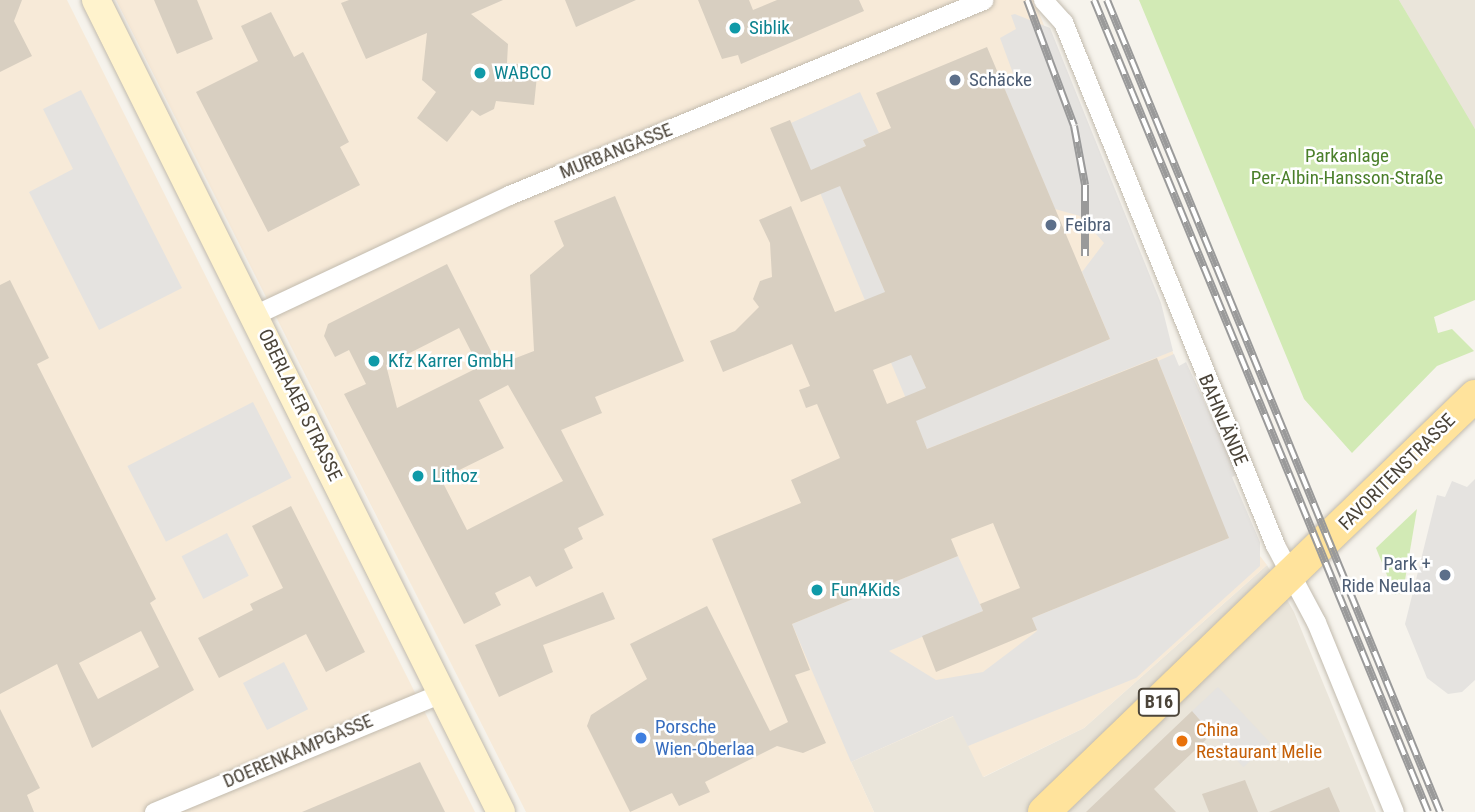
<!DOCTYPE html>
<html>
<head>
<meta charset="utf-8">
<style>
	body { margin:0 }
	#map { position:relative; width:1475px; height:812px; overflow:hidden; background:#f6f3ec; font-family:"Roboto Condensed",sans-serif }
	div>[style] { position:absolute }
	.residential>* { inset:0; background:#eae5da }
	.commercial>* { inset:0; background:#f7ead8 }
	.green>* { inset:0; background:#d2eab5 }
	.parking>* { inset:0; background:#e5e3e0; transform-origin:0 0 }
	.building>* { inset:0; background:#d8cfc1 }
	.roads { filter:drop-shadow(0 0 2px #c2bbae) drop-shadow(0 0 2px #c2bbae) }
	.minor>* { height:19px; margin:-9.5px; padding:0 9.5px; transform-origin:9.5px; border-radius:9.5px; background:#fff }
	.secondary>* { height:28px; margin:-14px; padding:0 14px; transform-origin:14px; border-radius:14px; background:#fff3cd }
	.primary>* { height:32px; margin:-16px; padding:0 16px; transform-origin:16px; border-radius:16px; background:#ffe39c }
	.rail>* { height:8px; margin-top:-4px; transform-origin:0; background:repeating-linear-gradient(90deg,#fff 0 16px,#9a9a9a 0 32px); box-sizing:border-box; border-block:2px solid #9a9a9a }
	.dots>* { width:19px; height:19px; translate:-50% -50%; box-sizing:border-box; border:4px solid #fff; border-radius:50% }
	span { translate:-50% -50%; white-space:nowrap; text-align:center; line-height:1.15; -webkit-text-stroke:5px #fff; paint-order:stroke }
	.shield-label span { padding:2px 5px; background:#fff; border:2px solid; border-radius:5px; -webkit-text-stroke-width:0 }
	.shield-label { font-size:18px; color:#4b4439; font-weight:700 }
	.culture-label { font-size:19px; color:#0d838f }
	.left { translate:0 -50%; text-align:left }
	.service-label { font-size:19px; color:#4e5e75 }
	.right { translate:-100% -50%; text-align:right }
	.street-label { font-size:19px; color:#4b4439 }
	.park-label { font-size:19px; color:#4a7f2a }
	.shop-label { font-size:19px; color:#366cbe }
	.food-label { font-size:19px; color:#c56008 }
</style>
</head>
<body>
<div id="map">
	<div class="residential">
		<i style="clip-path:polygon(1399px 0,1475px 0,1475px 129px,1466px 117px)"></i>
		<i style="clip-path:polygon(1267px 565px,1294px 612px,1376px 812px,874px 812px,851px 762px,954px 716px,984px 777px,1084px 728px)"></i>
	</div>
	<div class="commercial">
		<i style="clip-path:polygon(0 0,67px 0,475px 812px,0 812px)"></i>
		<i style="clip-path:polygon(116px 0,1034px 0,1246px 538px,1267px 565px,1084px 728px,983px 777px,954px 716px,851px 762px,874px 812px,526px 812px)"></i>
	</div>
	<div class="green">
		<i style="clip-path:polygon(1139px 0,1399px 0,1475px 129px,1475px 300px,1434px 317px,1438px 333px,1452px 329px,1474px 351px,1437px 366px,1352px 453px,1304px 399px)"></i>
		<i style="clip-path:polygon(1417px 509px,1403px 592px,1395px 595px,1376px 548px)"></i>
	</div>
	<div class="parking">
		<i style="clip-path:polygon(1015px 14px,1050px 28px,1161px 303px,1173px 351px,927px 449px,791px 123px,860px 92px,879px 133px,863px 140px,866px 146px,830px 162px,936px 412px,1110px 339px,1082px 272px,1104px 243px,1080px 216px,1055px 209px,1001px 81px,1014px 76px,1000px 38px,1016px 29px,1011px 15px)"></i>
		<i style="clip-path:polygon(81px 90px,182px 288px,99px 330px,29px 192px,73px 169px,43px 109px)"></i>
		<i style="clip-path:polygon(1174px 354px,1179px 366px,1186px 362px,1238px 474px,1232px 477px,1260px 542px,1260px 566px,1136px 678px,968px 746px,953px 716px,851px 762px,792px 624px,958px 556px,983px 611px,889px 651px,936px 680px,983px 672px,1037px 631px,1032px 618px,1229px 538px,1127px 470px,1192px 443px,1158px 361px)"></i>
		<i style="left:253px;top:402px;width:85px;height:141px;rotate:63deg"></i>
		<i style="clip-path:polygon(1475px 479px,1475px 680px,1462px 692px,1448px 694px,1427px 678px,1405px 624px,1437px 495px,1445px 497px,1452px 481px,1467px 487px)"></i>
		<i style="left:227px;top:533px;width:48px;height:51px;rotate:63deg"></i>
		<i style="left:284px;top:662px;width:53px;height:46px;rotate:63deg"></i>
		<i style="left:1218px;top:687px;width:76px;height:36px;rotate:47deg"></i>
	</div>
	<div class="building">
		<i style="clip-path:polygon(0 0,22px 0,14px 21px,32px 56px,0 72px)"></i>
		<i style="clip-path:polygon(154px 0,197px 0,213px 39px,177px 54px)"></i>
		<i style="clip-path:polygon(349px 0,503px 0,471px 14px,508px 44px,507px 63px,538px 66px,534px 105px,496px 101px,494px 109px,480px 116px,472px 110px,447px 142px,417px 118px,436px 92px,422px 80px,427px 33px,366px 59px,341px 3px)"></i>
		<i style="clip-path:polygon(565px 0,636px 0,576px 27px)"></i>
		<i style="clip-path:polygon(698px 0,749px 0,753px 10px,777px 0,859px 0,864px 11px,741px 64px,738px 55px,722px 59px)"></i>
		<i style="clip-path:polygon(271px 12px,294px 57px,303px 52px,349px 142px,340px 147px,360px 185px,268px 232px,196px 92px,258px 61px,241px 26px)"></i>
		<i style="clip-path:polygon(evenodd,987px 47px,1110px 339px,916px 421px,927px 449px,1157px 358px,1229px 538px,1032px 618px,1037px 630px,936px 672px,922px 636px,983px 611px,980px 604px,1020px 588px,993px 523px,951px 539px,958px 556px,792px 624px,810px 670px,795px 675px,826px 743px,803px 753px,777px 746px,705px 782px,710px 792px,679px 806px,672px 793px,630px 812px,587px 726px,591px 715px,647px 679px,630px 644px,707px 606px,770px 731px,788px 722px,712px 539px,801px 503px,791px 480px,840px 458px,817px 404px,806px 408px,799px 390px,810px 386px,792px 344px,723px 372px,710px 341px,735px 331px,759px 307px,753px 299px,760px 281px,772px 277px,770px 243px,759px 220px,791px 206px,835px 312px,885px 292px,840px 186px,801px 202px,770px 128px,790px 120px,811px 170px,866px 146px,863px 140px,891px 128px,876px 93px,987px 47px,911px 355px,926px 388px,887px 404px,873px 370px,911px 355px)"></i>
		<i style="clip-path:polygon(evenodd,615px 196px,684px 361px,595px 397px,602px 413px,561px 430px,604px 515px,578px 528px,583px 539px,564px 549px,573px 568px,536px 587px,530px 576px,495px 593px,501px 605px,464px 624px,344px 394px,366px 384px,349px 350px,335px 357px,324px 336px,328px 324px,447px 264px,498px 365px,534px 351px,530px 275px,564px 246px,554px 221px,615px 196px,459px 328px,479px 367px,397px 408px,386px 365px,459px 328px,615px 196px,508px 385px,563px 481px,467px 530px,441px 479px,504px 448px,479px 400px,508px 385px)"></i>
		<i style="clip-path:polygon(evenodd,10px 280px,49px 358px,37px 364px,156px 599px,150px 603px,194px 690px,92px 748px,57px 664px,0 694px,0 285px,10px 280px,141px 631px,159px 667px,98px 699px,79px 663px,141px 631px)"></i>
		<i style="clip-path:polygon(291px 506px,365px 652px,326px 672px,306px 634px,219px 678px,198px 638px,253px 610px,250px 604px,283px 588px,252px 526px)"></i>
		<i style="clip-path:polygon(603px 592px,615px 619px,543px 645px,553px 672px,499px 697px,475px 645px)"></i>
		<i style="clip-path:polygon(0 709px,40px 788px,27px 795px,34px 812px,0 812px)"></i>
		<i style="clip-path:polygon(1192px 711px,1212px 734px,1154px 789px,1176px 812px,1086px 812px)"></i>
		<i style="clip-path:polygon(420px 762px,445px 812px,302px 812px)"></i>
		<i style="clip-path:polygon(1245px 780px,1258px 812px,1209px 812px,1202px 794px)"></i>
		<i style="clip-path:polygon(1329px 787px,1340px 812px,1269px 812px)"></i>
	</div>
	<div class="roads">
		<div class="minor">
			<i style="left:1043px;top:0;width:30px;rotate:48deg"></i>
			<i style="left:1063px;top:22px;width:564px;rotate:67.93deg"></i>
			<i style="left:1275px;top:545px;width:87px;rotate:62deg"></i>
			<i style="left:1316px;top:622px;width:205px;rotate:67.7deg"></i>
			<i style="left:256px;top:314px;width:280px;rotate:-25.2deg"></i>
			<i style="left:509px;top:195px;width:513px;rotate:-22.36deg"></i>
			<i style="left:154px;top:812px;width:311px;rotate:-22.5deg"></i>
		</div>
		<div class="secondary">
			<i style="left:96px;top:0;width:907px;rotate:63.49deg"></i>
		</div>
		<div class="primary">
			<i style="left:1044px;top:812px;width:599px;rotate:-43.99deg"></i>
		</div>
	</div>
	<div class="rail">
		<i style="left:1027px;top:0;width:134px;rotate:69.5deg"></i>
		<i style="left:1074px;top:126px;width:60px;rotate:79.4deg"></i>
		<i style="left:1085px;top:185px;width:71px;rotate:90deg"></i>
		<i style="left:1094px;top:0;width:878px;rotate:67.64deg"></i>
		<i style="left:1107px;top:0;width:878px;rotate:67.7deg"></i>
	</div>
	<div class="dots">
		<i style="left:735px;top:28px;background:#0f9aa8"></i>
		<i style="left:480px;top:73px;background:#0f9aa8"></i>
		<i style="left:955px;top:80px;background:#5c6f8a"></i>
		<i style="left:1051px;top:225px;background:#5c6f8a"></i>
		<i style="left:374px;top:361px;background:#0f9aa8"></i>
		<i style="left:418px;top:476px;background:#0f9aa8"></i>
		<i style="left:1445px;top:575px;background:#5c6f8a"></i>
		<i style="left:817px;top:590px;background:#0f9aa8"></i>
		<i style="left:641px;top:738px;background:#3f7fe0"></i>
		<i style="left:1182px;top:741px;background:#e8710a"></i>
	</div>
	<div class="shield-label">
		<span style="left:1159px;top:702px">B16</span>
	</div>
	<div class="culture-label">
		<span class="left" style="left:749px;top:28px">Siblik</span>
		<span class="left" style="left:494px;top:73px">WABCO</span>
		<span class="left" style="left:388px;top:361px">Kfz Karrer GmbH</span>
		<span class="left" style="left:432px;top:476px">Lithoz</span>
		<span class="left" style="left:831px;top:590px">Fun4Kids</span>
	</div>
	<div class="service-label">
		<span class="left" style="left:969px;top:80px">Schäcke</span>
		<span class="left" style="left:1065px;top:225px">Feibra</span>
		<span class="right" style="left:1431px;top:575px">Park +<br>Ride Neulaa</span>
	</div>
	<div class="street-label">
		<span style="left:616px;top:151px;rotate:-22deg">MURBANGASSE</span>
		<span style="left:300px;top:405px;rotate:64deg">OBERLAAER STRASSE</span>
		<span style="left:1223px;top:420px;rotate:67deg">BAHNLÄNDE</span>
		<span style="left:1397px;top:472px;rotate:-45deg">FAVORITENSTRASSE</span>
		<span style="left:298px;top:751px;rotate:-23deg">DOERENKAMPGASSE</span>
	</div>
	<div class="park-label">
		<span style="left:1347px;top:167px">Parkanlage<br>Per-Albin-Hansson-Straße</span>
	</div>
	<div class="shop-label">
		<span class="left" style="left:655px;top:738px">Porsche<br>Wien-Oberlaa</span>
	</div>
	<div class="food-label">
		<span class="left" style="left:1196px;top:741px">China<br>Restaurant Melie</span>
	</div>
</div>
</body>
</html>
